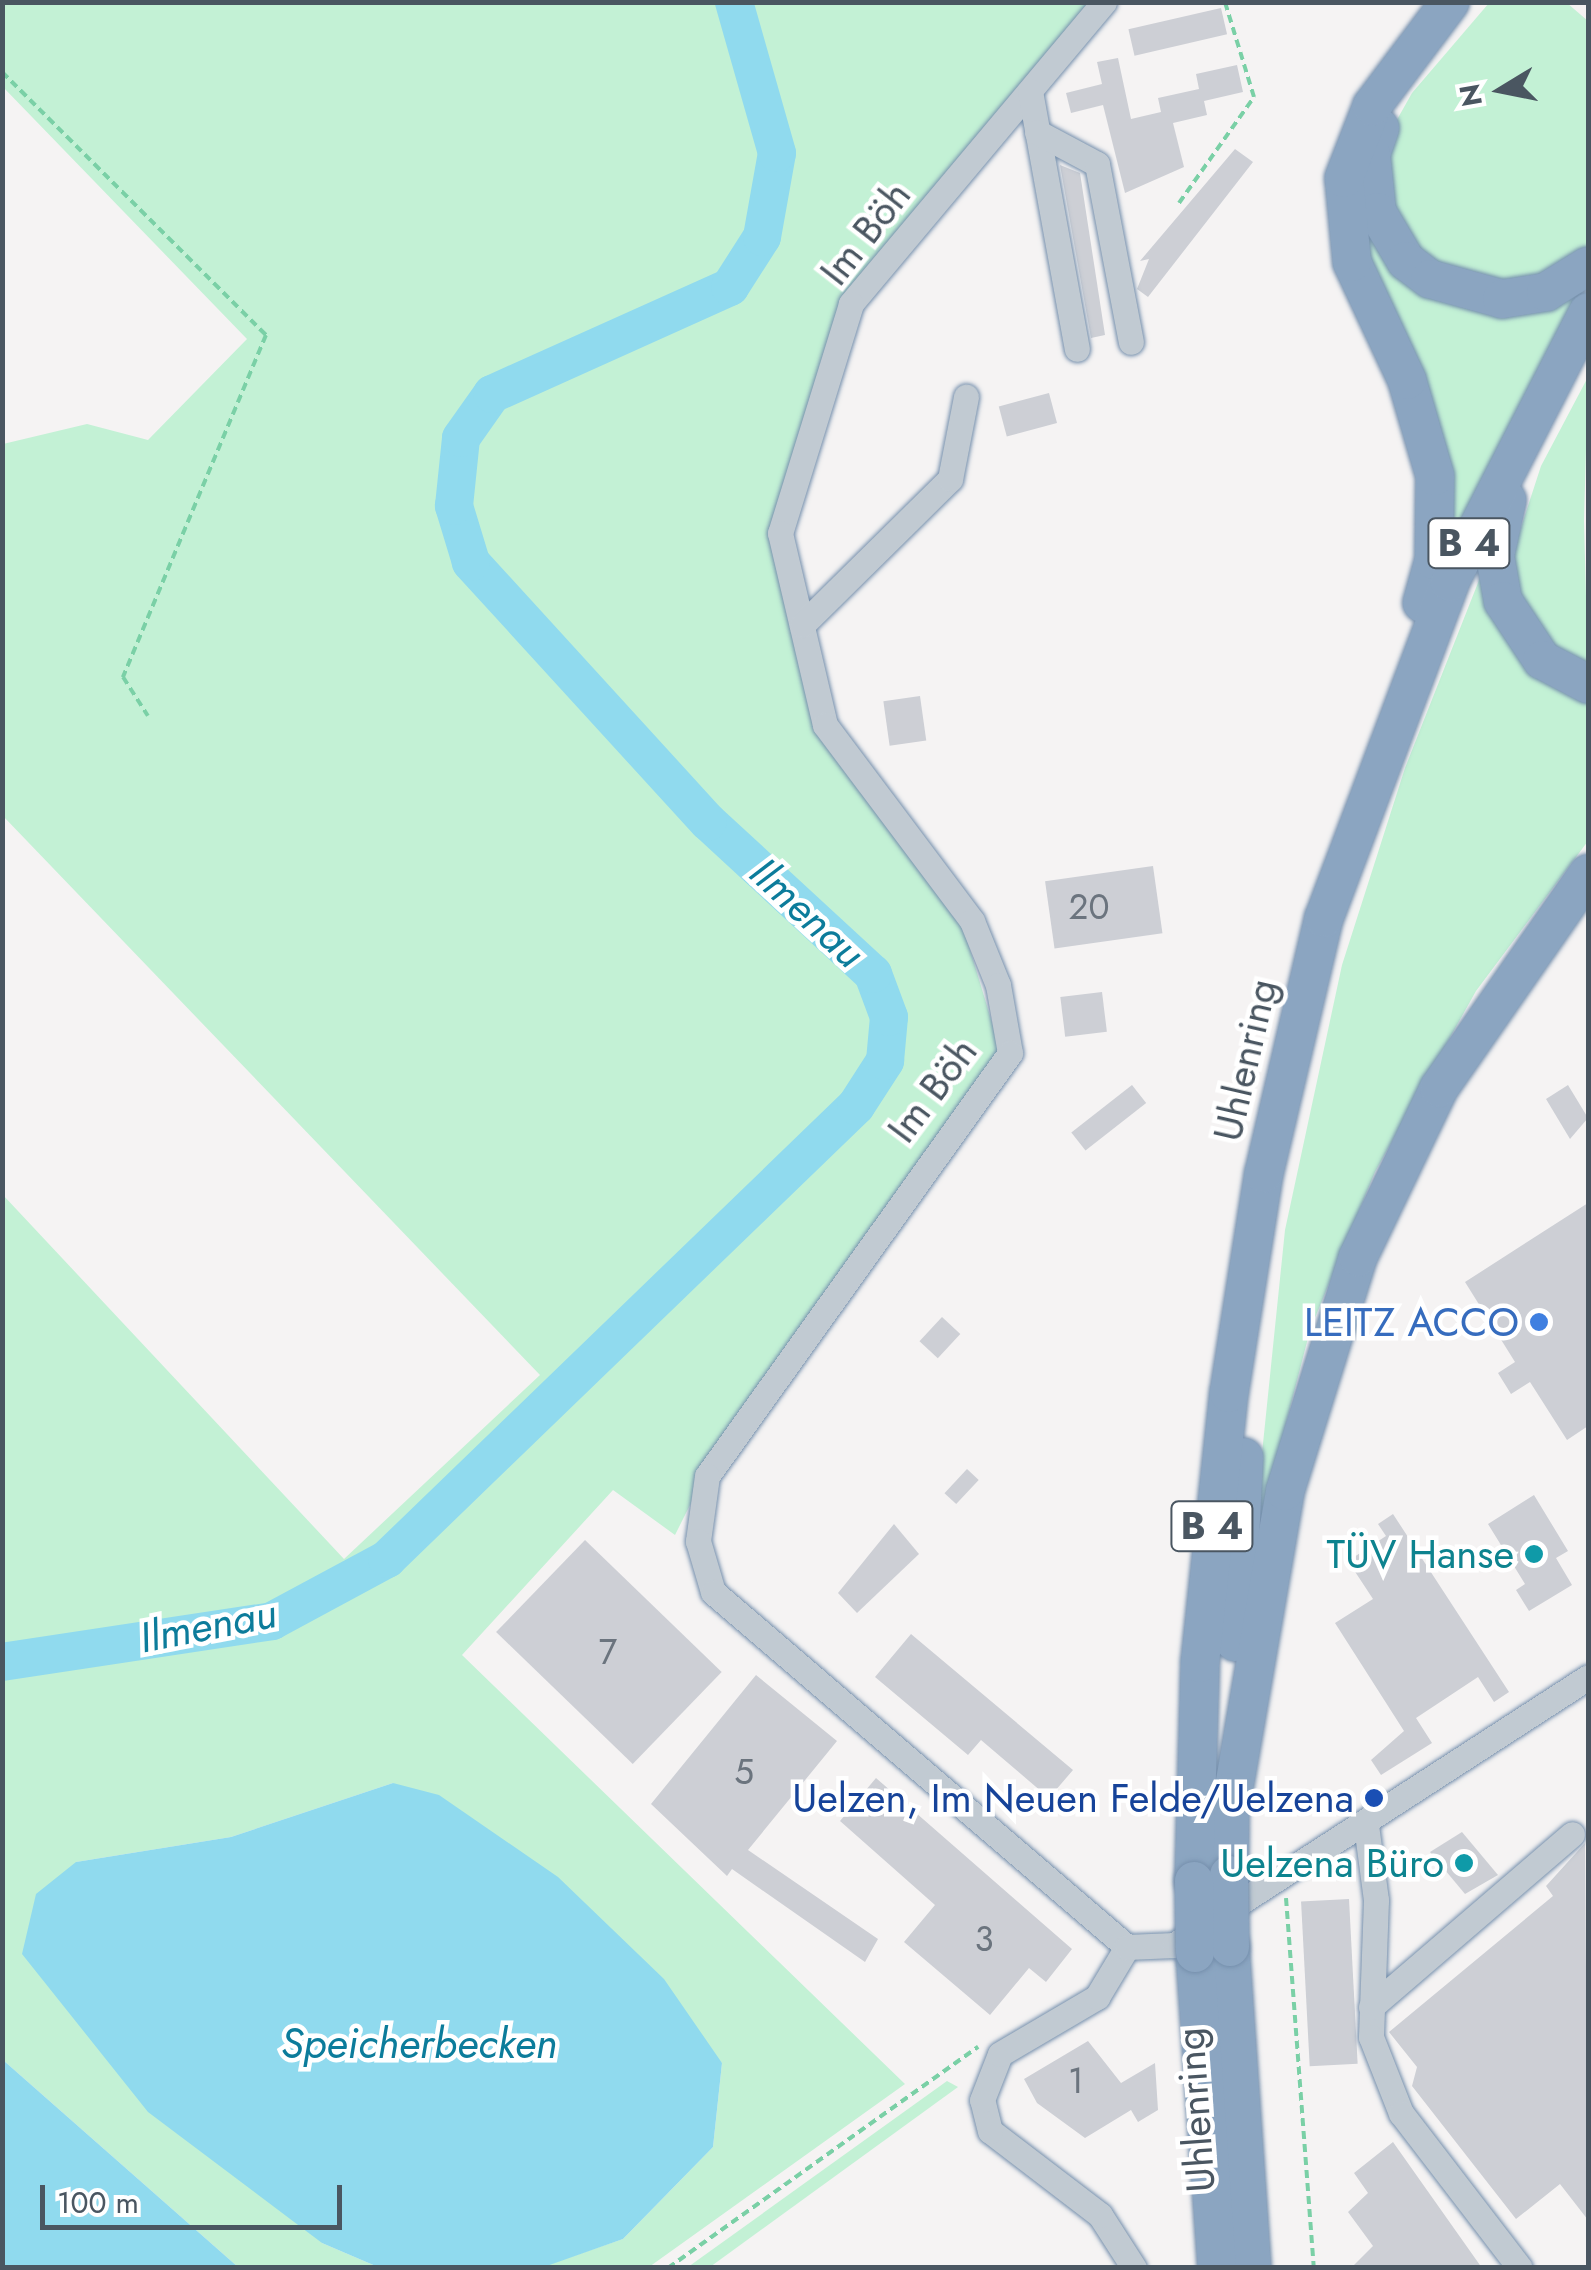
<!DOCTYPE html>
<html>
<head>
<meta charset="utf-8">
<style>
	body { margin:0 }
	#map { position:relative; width:1591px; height:2270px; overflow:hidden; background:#f5f3f3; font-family:Jost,sans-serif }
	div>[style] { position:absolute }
	.green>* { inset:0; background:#c3f1d5 }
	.water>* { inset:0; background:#90daee }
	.river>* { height:38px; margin:-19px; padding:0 19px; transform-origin:19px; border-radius:19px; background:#90daee }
	.building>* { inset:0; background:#cdcfd5; transform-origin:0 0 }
	.path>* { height:4px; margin-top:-2px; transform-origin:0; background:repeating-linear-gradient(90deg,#7ad0a6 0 8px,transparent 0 13px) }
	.roads { filter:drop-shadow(0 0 2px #7690ad) drop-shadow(0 0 2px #7690ad) }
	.minor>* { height:25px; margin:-12.5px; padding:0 12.5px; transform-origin:12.5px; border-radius:12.5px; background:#c1cad2 }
	.highway>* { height:38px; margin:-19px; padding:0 19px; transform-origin:19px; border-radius:19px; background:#8ba5c1 }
	.bridges { filter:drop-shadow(0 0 2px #7690ad) drop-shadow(0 0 2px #7690ad) }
	.highway-bridge>* { height:38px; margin:-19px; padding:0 19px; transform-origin:19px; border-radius:19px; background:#8ba5c1 }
	.dots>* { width:28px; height:28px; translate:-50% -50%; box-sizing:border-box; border:5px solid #fff; border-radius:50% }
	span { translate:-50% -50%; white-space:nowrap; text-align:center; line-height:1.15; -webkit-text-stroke:9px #fff; paint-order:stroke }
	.number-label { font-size:35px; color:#6b747e }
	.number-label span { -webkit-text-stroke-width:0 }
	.shield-label span { padding:2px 8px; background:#fff; border:2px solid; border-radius:8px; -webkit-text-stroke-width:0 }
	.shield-label { font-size:38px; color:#4a5661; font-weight:700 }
	.street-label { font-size:40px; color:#4a5661 }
	.shop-label { font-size:40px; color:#366cbe }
	.right { translate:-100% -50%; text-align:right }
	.culture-label { font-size:40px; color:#0d838f }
	.transit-label { font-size:40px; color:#164399 }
	.water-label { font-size:42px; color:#0c7c9b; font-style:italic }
	.frame { position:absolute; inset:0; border:5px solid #4a5661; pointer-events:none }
	.north { position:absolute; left:1451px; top:40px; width:100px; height:100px; -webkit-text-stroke:8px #fff; paint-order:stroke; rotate:260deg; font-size:28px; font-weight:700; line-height:40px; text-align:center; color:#4a5661 }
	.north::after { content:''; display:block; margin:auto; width:35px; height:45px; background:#4a5661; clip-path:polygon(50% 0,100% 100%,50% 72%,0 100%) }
	.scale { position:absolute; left:40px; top:2185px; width:302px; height:45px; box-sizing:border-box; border:5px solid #4a5661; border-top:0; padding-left:12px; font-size:30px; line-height:35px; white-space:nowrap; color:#4a5661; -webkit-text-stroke:8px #fff; paint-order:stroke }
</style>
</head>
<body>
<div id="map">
	<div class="green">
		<i style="clip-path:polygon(3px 3px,1088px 3px,846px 292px,773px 537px,820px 728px,962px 923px,1000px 1049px,716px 1453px,675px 1535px,613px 1490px,462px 1655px,905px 2084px,649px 2267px,541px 2267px,623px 2239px,713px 2147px,722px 2063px,393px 1783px,231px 1837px,76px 1862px,322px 2243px,378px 2267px,238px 2267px,3px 2060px,3px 1195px,344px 1559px,540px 1375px,3px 816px,3px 444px,87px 424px,148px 440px,247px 339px,3px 87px)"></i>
		<i style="clip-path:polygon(1489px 3px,1567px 3px,1588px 21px,1588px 249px,1576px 264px,1501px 291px,1415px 253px,1384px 187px,1394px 125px,1412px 93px)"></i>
		<i style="clip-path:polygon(1361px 176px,1409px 275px,1586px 285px,1451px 541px,1359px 260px)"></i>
		<i style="clip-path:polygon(1588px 377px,1584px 521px,1588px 672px,1552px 651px,1518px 596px,1513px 552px,1541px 466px)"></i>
		<i style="clip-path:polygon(1485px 565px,1588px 694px,1588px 841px,1476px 991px,1375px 1172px,1310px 1330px,1251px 1560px,1285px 1230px,1342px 965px,1405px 768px)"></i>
		<i style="clip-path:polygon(947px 2081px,958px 2087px,710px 2267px,688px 2267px)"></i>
	</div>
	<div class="water">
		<i style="clip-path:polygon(393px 1783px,439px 1795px,558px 1877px,664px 1979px,722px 2063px,713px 2147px,623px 2239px,541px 2268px,378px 2267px,322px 2243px,148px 2112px,22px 1954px,36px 1894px,76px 1862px,231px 1837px)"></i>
		<i style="clip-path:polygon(2px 2060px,3px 2060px,238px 2267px,3px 2267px)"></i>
	</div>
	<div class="river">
		<i style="left:2px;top:1662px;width:273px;rotate:-8.6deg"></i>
		<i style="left:272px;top:1621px;width:131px;rotate:-28.3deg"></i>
		<i style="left:387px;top:1559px;width:652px;rotate:-44.01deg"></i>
		<i style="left:856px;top:1106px;width:54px;rotate:-57.2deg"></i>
		<i style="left:885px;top:1061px;width:44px;rotate:-84.8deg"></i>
		<i style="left:889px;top:1017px;width:46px;rotate:-110.4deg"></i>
		<i style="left:873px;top:974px;width:224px;rotate:-137.3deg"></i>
		<i style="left:708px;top:822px;width:352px;rotate:-132.4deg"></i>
		<i style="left:471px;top:562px;width:59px;rotate:-106.9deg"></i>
		<i style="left:454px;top:506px;width:68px;rotate:-84.1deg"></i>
		<i style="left:461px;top:438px;width:54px;rotate:-54.8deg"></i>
		<i style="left:492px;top:394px;width:261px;rotate:-24.2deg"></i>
		<i style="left:730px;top:287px;width:59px;rotate:-57.4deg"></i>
		<i style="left:762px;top:237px;width:85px;rotate:-79.9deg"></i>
		<i style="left:777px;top:153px;width:157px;rotate:-105.9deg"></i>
	</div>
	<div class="building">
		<i style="left:1221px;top:8px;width:27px;height:95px;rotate:77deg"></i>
		<i style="clip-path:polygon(1118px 58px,1131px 119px,1161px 112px,1158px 98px,1199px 89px,1196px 74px,1237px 65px,1243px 92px,1204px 101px,1207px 115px,1173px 123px,1184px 167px,1125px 193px,1103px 105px,1071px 113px,1066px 93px,1102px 84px,1097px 62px)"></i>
		<i style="clip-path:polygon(1235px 149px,1253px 162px,1148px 297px,1137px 289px,1149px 259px,1140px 261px)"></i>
		<i style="clip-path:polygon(1060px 165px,1080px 173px,1105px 335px,1091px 338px)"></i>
		<i style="left:1049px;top:393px;width:31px;height:52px;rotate:75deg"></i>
		<i style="left:920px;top:696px;width:45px;height:37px;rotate:82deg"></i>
		<i style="left:1153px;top:866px;width:68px;height:109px;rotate:82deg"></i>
		<i style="left:1102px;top:992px;width:40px;height:42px;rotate:83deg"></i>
		<i style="left:1132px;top:1085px;width:23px;height:77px;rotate:52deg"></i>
		<i style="clip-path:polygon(1568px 1085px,1588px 1118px,1570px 1139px,1546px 1099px)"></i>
		<i style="clip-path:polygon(1588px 1203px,1588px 1426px,1567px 1440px,1530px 1382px,1511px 1394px,1498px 1373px,1515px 1362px,1465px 1282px)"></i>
		<i style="left:942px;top:1317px;width:25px;height:33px;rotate:43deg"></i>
		<i style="left:967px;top:1469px;width:16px;height:33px;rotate:43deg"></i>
		<i style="clip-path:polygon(1534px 1495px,1568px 1551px,1556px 1558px,1572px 1585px,1529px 1611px,1516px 1590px,1525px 1584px,1488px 1524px)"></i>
		<i style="clip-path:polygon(1393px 1514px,1509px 1692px,1494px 1702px,1478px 1677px,1416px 1718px,1432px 1743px,1381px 1775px,1371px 1760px,1404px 1731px,1335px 1623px,1373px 1599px,1348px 1561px,1386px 1536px,1378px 1524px)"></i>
		<i style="clip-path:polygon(894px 1524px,919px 1554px,857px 1613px,838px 1593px)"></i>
		<i style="left:585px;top:1540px;width:190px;height:128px;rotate:44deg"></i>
		<i style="clip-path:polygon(911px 1634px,1073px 1770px,1049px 1798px,981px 1740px,968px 1755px,875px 1677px)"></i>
		<i style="clip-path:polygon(756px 1675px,837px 1741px,748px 1850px,878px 1939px,865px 1962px,732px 1869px,727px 1876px,651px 1804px)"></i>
		<i style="clip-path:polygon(876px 1778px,1072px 1949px,1046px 1982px,1029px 1968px,990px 2015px,904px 1942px,935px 1905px,840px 1821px)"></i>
		<i style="clip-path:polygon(1462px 1832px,1498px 1875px,1465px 1894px,1430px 1852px)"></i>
		<i style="clip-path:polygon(1585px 1843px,1588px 2220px,1560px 2184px,1516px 2219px,1412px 2086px,1417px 2067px,1389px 2032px,1553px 1896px,1546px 1886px)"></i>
		<i style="left:1349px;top:1899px;width:165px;height:48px;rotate:87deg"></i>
		<i style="clip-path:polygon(1088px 2041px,1121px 2083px,1155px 2063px,1158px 2110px,1138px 2122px,1131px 2110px,1085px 2138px,1037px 2103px,1024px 2079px)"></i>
		<i style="clip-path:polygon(1393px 2142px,1482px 2268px,1351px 2268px,1373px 2246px,1348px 2212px,1368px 2193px,1354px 2173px)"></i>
	</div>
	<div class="path">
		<i style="left:2px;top:72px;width:373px;rotate:44.9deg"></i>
		<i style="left:266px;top:335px;width:371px;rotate:112.7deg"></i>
		<i style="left:123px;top:677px;width:46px;rotate:57.3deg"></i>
		<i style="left:1179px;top:203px;width:130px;rotate:-54.7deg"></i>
		<i style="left:1254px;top:97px;width:99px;rotate:-107deg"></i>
		<i style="left:1286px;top:1898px;width:371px;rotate:85.7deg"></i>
		<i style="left:668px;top:2268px;width:381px;rotate:-35.5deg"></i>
	</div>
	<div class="roads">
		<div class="minor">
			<i style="left:1104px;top:2px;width:394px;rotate:130deg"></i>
			<i style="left:851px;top:304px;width:240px;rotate:107.2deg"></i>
			<i style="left:780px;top:533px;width:197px;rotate:76.8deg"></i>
			<i style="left:825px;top:725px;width:245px;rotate:53.1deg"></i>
			<i style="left:972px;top:921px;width:69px;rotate:67.9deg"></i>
			<i style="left:998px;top:985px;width:69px;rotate:80deg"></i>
			<i style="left:1010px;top:1053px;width:520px;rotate:125.61deg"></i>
			<i style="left:707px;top:1476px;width:66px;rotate:97.9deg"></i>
			<i style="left:698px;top:1541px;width:53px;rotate:73.6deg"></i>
			<i style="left:713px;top:1592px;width:545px;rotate:40.61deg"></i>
			<i style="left:1030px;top:91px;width:262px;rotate:79.7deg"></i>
			<i style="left:1037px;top:132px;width:68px;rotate:28.1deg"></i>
			<i style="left:1097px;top:164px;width:181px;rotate:79.2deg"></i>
			<i style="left:802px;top:625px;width:208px;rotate:-44.6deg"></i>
			<i style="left:950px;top:479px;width:84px;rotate:-79deg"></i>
			<i style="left:1366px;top:1825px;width:76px;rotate:82.4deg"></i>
			<i style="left:1376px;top:1900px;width:137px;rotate:92.1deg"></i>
			<i style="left:1371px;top:2037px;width:82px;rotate:68.5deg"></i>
			<i style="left:1401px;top:2113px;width:195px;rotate:52.5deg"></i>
			<i style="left:1371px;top:2007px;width:265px;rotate:-40.7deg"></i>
			<i style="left:1134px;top:2268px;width:63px;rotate:-122.7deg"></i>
			<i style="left:1100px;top:2215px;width:138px;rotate:-142.6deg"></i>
			<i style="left:990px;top:2131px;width:32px;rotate:-104deg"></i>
			<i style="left:982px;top:2100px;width:49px;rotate:-68.6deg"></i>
			<i style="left:1000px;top:2054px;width:113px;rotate:-30.4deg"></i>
			<i style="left:1097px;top:1997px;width:58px;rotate:-59deg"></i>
			<i style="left:1127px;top:1947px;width:47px;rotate:-2.4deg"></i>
			<i style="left:1174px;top:1945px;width:493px;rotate:-32.9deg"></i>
		</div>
		<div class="highway">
			<i style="left:1380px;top:128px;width:28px;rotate:109deg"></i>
			<i style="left:1371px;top:154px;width:58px;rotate:84.1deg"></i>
			<i style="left:1377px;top:212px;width:57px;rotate:59.4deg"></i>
			<i style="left:1406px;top:261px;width:30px;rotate:37deg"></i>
			<i style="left:1430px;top:279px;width:75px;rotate:15.5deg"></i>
			<i style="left:1502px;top:299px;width:45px;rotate:-9deg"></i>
			<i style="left:1546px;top:292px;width:49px;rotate:-31.8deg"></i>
			<i style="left:1507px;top:500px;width:57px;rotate:102.1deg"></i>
			<i style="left:1495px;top:556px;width:46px;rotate:79.9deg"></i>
			<i style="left:1503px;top:601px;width:71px;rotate:56.5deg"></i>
			<i style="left:1542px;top:660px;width:52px;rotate:27.6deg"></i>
			<i style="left:1422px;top:603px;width:45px;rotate:-74.4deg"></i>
			<i style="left:1434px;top:560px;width:84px;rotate:-89.3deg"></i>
			<i style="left:1435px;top:476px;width:100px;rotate:-106.3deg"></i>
			<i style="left:1407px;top:380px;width:130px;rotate:-115deg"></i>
			<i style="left:1352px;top:262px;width:84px;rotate:-95.4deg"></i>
			<i style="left:1344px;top:178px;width:77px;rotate:-68.7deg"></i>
			<i style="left:1372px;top:106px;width:130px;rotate:-53.1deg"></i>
			<i style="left:1235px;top:1642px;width:185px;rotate:-87.2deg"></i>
			<i style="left:1229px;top:1816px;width:330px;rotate:-80.2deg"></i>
			<i style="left:1285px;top:1491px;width:245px;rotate:-72.7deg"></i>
			<i style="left:1358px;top:1257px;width:187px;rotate:-64.4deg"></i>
			<i style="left:1439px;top:1088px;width:261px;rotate:-55.2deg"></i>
			<i style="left:1229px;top:1875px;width:83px;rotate:-89.3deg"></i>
			<i style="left:1194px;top:1881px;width:218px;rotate:-88.4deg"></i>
			<i style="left:1200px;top:1663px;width:272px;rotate:-83.9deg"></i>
			<i style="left:1229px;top:1393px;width:223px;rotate:-81deg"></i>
			<i style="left:1264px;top:1173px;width:262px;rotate:-76.8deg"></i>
			<i style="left:1324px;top:918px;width:359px;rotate:-69.4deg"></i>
			<i style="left:1450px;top:582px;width:303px;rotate:-62.9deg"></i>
			<i style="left:1230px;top:1947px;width:322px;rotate:86.1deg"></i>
			<i style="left:1195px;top:1953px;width:316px;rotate:86deg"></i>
		</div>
	</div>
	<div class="bridges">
		<div class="highway-bridge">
			<i style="left:1229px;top:1875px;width:72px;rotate:89.2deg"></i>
			<i style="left:1194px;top:1881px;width:72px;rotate:89.2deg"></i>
		</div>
	</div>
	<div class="dots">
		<i style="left:1539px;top:1322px;background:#3f7fe0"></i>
		<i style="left:1534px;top:1554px;background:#0f9aa8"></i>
		<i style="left:1374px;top:1798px;background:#1a4fb4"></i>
		<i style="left:1464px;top:1863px;background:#0f9aa8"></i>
	</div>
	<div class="number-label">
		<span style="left:1089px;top:907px">20</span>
		<span style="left:608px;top:1652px">7</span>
		<span style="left:744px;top:1772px">5</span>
		<span style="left:984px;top:1939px">3</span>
		<span style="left:1076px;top:2081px">1</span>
	</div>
	<div class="shield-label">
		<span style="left:1469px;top:543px">B 4</span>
		<span style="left:1212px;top:1526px">B 4</span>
	</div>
	<div class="street-label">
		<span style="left:865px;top:233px;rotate:-52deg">Im Böh</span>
		<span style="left:1245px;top:1060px;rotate:-77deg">Uhlenring</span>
		<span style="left:932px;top:1090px;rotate:-53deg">Im Böh</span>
		<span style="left:1195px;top:2110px;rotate:-94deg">Uhlenring</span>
	</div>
	<div class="shop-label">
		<span class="right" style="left:1519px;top:1322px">LEITZ ACCO</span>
	</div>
	<div class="culture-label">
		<span class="right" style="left:1514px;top:1554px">TÜV Hanse</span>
		<span class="right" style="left:1444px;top:1863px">Uelzena Büro</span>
	</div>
	<div class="transit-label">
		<span class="right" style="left:1354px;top:1798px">Uelzen, Im Neuen Felde/Uelzena</span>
	</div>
	<div class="water-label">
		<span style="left:807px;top:913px;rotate:43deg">Ilmenau</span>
		<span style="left:208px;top:1626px;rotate:-11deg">Ilmenau</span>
		<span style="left:419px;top:2044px">Speicherbecken</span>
	</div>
	<div class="frame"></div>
	<div class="north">N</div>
	<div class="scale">100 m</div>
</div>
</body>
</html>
